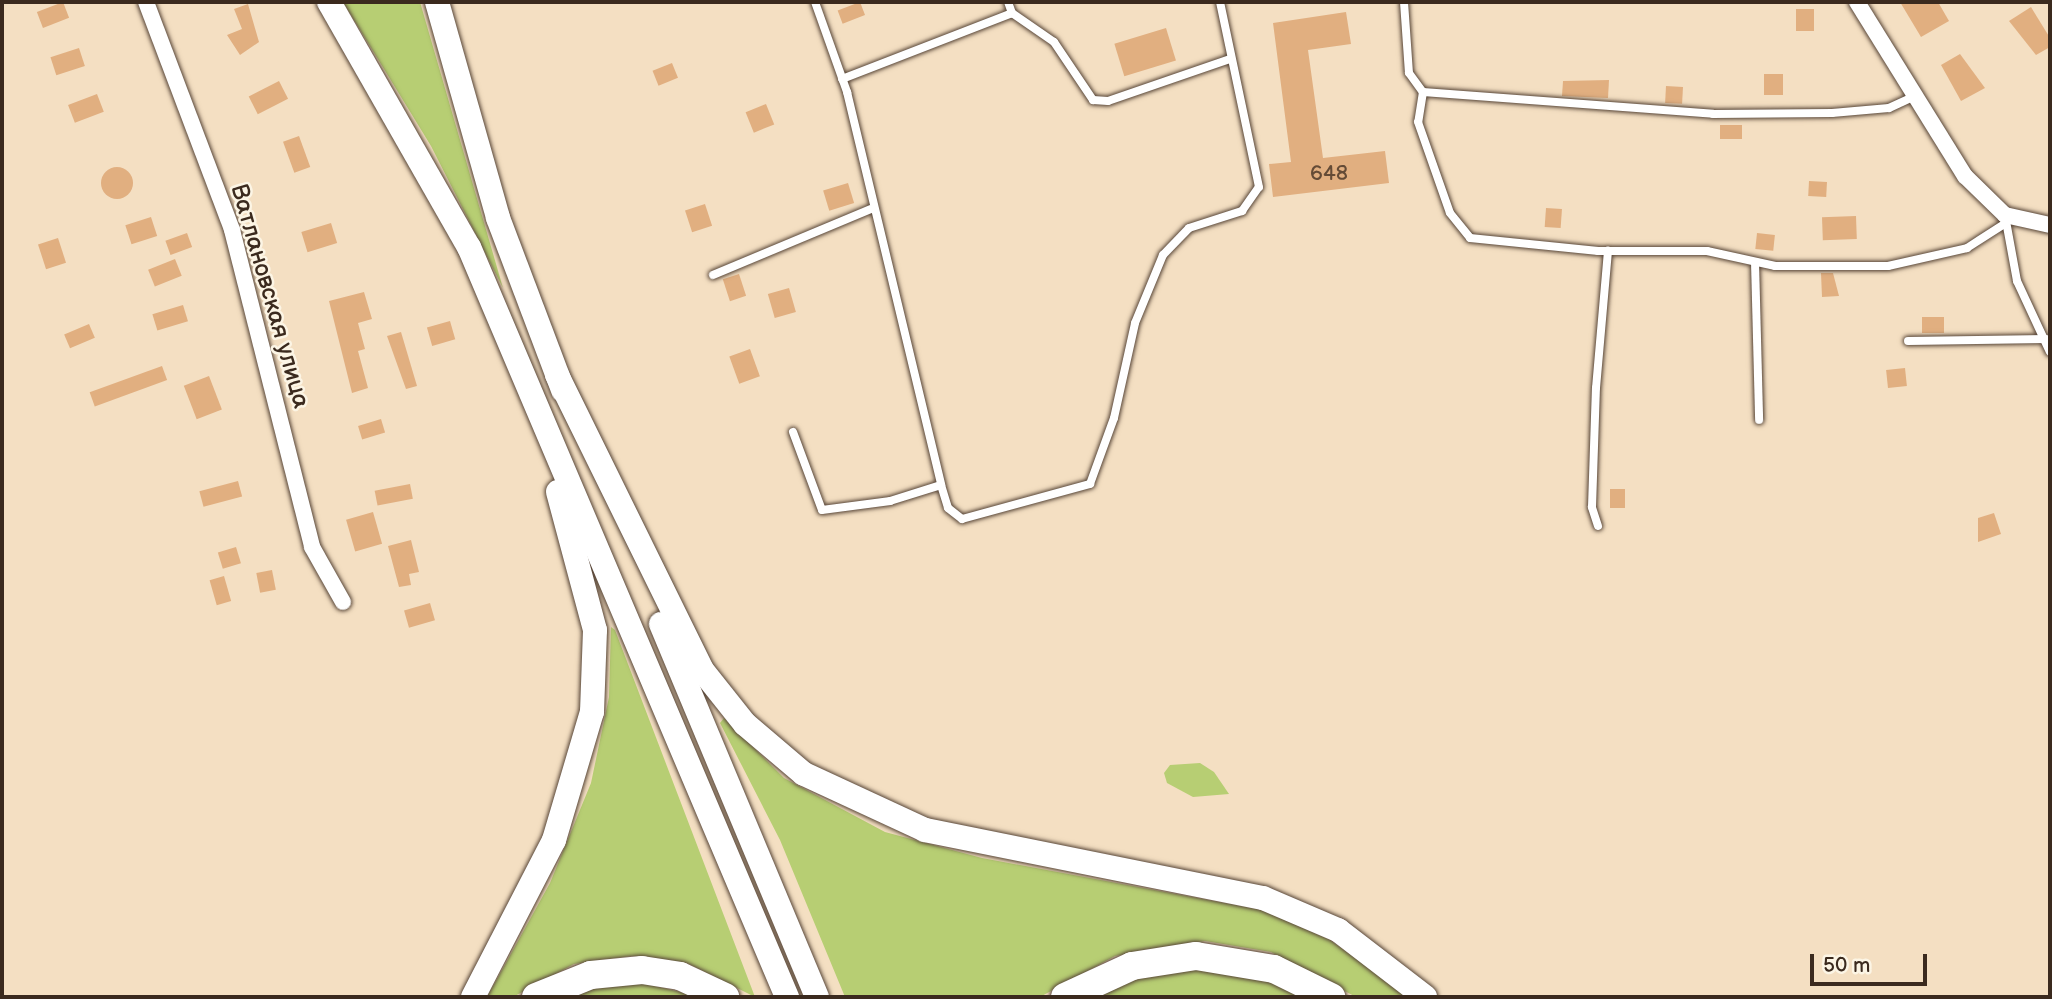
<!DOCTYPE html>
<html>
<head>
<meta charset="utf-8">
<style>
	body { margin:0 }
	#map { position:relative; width:2052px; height:999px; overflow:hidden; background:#f4dfc2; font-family:"Balsamiq Sans",sans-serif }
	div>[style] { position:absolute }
	.green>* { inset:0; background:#b7ce73 }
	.building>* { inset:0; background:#e1af80; transform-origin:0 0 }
	.round { border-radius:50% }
	.roads { filter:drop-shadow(0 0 2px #574537) drop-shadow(0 0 2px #574537) }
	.lane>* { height:8px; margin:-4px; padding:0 4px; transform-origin:4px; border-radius:4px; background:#fff }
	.street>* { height:16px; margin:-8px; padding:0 8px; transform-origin:8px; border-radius:8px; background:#fff }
	.primary>* { height:24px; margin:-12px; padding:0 12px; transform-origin:12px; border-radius:12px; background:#fff }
	.highway>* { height:28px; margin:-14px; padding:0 14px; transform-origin:14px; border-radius:14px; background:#fff }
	span { translate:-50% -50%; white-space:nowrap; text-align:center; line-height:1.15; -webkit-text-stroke:5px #fcf5e5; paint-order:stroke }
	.number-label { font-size:21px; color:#644b36 }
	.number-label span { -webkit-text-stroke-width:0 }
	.street-label { font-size:24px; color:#3b2a1e }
	.frame { position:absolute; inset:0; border:4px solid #3b2a1e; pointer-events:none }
	.scale { position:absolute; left:1810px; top:954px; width:117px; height:32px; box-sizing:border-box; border:4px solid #3b2a1e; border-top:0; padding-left:9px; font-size:21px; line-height:24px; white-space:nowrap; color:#3b2a1e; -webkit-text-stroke:5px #fcf5e5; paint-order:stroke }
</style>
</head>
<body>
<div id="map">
	<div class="green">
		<i style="clip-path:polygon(343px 2px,420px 2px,503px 288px,431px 146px)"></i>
		<i style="clip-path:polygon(611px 627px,615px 630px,755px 997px,687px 963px,631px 956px,574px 964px,513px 997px,487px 997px,550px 883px,591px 783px,609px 697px)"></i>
		<i style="clip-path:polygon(724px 718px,784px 778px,885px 832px,982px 858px,1262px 910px,1330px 940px,1409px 997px,1356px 997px,1271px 952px,1205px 941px,1115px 956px,1040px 997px,845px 997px,780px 840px,720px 723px)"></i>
		<i style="clip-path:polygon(1200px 763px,1214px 772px,1229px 794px,1193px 797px,1167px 783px,1164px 773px,1170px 765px)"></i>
		<i style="clip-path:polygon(1187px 969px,1248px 974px,1310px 997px,1093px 997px,1145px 975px)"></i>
		<i style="clip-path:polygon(642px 983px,702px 997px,562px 997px,594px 987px)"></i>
	</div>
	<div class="building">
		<i style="left:63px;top:2px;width:17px;height:28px;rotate:69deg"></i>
		<i style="left:860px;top:2px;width:14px;height:24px;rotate:69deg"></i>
		<i style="clip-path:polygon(1900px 2px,1938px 2px,1949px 21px,1921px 37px)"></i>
		<i style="clip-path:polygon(248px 4px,259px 42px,240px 55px,227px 35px,242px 29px,234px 9px)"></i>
		<i style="clip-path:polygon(2031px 7px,2050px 38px,2050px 47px,2036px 55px,2009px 21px)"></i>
		<i style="left:1814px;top:9px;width:22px;height:18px;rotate:90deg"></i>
		<i style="clip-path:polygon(1346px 12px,1351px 44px,1308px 50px,1323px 158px,1385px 151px,1389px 183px,1273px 197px,1269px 164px,1291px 162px,1273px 23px)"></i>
		<i style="left:1166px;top:28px;width:34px;height:54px;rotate:73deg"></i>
		<i style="left:79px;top:48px;width:19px;height:30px;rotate:72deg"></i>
		<i style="clip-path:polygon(1960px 54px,1985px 88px,1961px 101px,1941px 65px)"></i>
		<i style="left:672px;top:63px;width:16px;height:21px;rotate:68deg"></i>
		<i style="left:1764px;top:74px;width:19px;height:21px"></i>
		<i style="clip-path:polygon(1609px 80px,1608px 98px,1562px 96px,1563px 81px)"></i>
		<i style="left:279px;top:81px;width:20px;height:34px;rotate:63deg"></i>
		<i style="left:1666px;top:86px;width:17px;height:17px;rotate:3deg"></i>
		<i style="left:97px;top:94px;width:19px;height:31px;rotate:69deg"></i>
		<i style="left:766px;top:104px;width:22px;height:22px;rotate:68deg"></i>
		<i style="left:1720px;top:125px;width:22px;height:14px"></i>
		<i style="left:299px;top:136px;width:33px;height:17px;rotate:70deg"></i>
		<i class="round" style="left:101px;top:167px;width:32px;height:32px"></i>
		<i style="left:1809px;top:181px;width:18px;height:15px;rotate:3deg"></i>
		<i style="left:848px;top:183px;width:21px;height:26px;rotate:73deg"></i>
		<i style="left:705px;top:204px;width:23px;height:21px;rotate:72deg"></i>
		<i style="left:1546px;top:208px;width:16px;height:19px;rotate:4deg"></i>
		<i style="left:1856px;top:216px;width:23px;height:34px;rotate:88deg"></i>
		<i style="left:151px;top:217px;width:20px;height:27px;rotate:72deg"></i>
		<i style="left:331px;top:223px;width:21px;height:31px;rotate:73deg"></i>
		<i style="left:187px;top:233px;width:15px;height:23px;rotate:70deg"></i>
		<i style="left:1757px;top:233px;width:18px;height:16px;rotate:6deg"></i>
		<i style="left:58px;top:238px;width:26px;height:21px;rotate:72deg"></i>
		<i style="left:175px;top:259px;width:18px;height:29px;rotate:68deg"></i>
		<i style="clip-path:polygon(1821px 273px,1833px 273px,1839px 296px,1822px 297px)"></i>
		<i style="left:739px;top:274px;width:23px;height:17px;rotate:72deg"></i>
		<i style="left:789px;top:288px;width:25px;height:22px;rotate:74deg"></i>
		<i style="clip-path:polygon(364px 292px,372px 319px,358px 323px,365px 349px,358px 351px,368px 388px,352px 393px,329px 301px)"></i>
		<i style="left:183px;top:305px;width:17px;height:32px;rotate:73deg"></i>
		<i style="left:1922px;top:317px;width:22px;height:16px"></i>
		<i style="left:450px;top:321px;width:19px;height:24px;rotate:74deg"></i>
		<i style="left:89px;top:324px;width:15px;height:27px;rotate:67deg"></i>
		<i style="clip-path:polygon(401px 332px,417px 386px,406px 389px,387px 336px)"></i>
		<i style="left:750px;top:349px;width:29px;height:22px;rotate:70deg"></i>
		<i style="left:162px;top:366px;width:15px;height:77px;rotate:70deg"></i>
		<i style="left:1905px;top:368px;width:18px;height:19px;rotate:84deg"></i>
		<i style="left:209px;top:376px;width:36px;height:27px;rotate:69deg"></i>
		<i style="left:381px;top:419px;width:14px;height:24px;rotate:73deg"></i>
		<i style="left:238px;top:481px;width:16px;height:40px;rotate:75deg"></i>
		<i style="left:410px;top:484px;width:15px;height:36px;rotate:79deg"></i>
		<i style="left:1610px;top:489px;width:15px;height:19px"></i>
		<i style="left:373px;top:512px;width:33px;height:28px;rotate:74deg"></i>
		<i style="clip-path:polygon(1994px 513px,2001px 534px,1978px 542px,1978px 518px)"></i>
		<i style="clip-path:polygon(411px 540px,419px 572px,409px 574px,411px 585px,399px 587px,388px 546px)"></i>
		<i style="left:236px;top:547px;width:17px;height:19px;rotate:73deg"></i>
		<i style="left:272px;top:570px;width:20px;height:16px;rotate:79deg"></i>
		<i style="left:224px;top:576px;width:26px;height:15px;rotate:74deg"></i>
		<i style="left:430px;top:603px;width:18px;height:27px;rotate:74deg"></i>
	</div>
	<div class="roads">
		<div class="lane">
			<i style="left:815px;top:2px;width:96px;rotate:70.4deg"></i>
			<i style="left:847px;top:92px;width:404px;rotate:76.5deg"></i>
			<i style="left:941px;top:485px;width:24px;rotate:73deg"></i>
			<i style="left:948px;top:508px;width:18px;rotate:38deg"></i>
			<i style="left:962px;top:519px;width:133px;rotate:-15.3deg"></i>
			<i style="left:1090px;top:484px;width:70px;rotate:-70deg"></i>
			<i style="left:1114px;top:418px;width:97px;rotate:-77.5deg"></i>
			<i style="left:1135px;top:323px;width:74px;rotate:-67.6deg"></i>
			<i style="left:1163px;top:255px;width:37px;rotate:-46deg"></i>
			<i style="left:1189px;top:228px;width:56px;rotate:-17.8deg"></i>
			<i style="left:1242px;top:211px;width:29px;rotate:-55deg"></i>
			<i style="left:1259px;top:187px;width:189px;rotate:-101.9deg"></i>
			<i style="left:1008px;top:2px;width:12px;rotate:70deg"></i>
			<i style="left:1012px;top:13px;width:51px;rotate:34.6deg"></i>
			<i style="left:1054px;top:42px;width:70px;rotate:56.1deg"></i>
			<i style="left:1093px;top:100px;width:15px;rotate:4deg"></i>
			<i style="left:1108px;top:101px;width:129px;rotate:-19deg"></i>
			<i style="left:1404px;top:2px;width:71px;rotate:86deg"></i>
			<i style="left:1409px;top:73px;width:24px;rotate:54deg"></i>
			<i style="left:1423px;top:92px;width:291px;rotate:4.3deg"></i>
			<i style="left:1713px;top:114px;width:119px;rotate:-0.5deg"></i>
			<i style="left:1832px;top:113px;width:57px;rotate:-5deg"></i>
			<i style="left:1889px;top:108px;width:26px;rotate:-25deg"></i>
			<i style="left:842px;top:79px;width:182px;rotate:-21.2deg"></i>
			<i style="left:1423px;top:92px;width:30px;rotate:99deg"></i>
			<i style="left:1418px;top:122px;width:96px;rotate:70.6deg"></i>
			<i style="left:1450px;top:213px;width:32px;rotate:51deg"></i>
			<i style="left:1470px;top:238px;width:129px;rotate:5.8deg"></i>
			<i style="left:1598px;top:251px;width:109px"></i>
			<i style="left:1707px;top:251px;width:70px;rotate:12.4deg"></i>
			<i style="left:1775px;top:266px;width:113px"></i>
			<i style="left:1888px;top:266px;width:81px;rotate:-12.8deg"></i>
			<i style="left:1967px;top:248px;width:46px;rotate:-32.7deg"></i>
			<i style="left:2006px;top:221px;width:61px;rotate:79.6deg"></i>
			<i style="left:2017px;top:281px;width:78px;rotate:65.1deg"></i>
			<i style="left:1755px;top:262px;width:158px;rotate:88.5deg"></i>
			<i style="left:713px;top:275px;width:171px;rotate:-22.7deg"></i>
			<i style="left:1908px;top:341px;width:138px;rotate:-0.8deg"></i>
			<i style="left:793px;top:432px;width:83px;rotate:69.6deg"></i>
			<i style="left:822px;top:510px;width:69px;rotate:-7.5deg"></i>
			<i style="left:890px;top:501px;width:53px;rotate:-17.4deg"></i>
			<i style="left:1598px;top:526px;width:20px;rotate:-108deg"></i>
			<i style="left:1592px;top:507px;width:119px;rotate:-88.1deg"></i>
			<i style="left:1596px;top:388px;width:138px;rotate:-85deg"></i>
		</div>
		<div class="street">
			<i style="left:146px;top:2px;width:244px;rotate:69.3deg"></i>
			<i style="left:232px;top:230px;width:327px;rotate:75.8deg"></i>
			<i style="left:312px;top:547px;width:63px;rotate:60.6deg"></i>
			<i style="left:1857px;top:2px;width:205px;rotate:58.2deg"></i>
			<i style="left:1965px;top:176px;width:56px;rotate:44.3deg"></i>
			<i style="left:2005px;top:215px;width:46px;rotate:12.5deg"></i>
		</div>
		<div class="primary">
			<i style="left:329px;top:2px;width:282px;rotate:60.3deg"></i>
			<i style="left:469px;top:247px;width:815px;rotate:67.02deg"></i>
			<i style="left:437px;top:2px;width:224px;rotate:74.2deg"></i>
			<i style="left:498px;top:218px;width:184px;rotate:69.3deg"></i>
			<i style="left:557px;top:375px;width:329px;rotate:63.8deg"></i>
			<i style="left:702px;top:670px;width:69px;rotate:51.5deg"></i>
			<i style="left:745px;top:724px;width:77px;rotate:40.3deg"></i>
			<i style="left:804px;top:774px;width:133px;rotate:24.8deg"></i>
			<i style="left:925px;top:830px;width:345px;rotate:11.4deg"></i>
			<i style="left:1263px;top:898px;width:82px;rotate:23.1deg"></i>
			<i style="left:1338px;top:930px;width:110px;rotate:37.6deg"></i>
			<i style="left:661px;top:624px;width:404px;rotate:67.3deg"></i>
			<i style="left:473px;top:997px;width:177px;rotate:-62.7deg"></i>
			<i style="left:554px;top:840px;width:134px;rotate:-73.5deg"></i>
			<i style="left:592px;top:712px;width:82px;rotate:-87.9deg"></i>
			<i style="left:595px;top:630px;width:143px;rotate:-105deg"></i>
		</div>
		<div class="highway">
			<i style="left:536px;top:997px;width:59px;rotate:-21.8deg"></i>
			<i style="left:591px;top:975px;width:51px;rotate:-5.6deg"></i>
			<i style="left:642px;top:970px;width:38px;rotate:9deg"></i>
			<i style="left:680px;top:976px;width:50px;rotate:25deg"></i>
			<i style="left:1065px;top:997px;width:74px;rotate:-24.8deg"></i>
			<i style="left:1132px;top:966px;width:65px;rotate:-8.9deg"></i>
			<i style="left:1196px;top:956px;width:79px;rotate:9.5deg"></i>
			<i style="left:1274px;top:969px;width:64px;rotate:26.2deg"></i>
		</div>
	</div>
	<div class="number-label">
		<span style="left:1329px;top:174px">648</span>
	</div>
	<div class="street-label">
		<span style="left:270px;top:296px;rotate:74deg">Ватлановская улица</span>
	</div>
	<div class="frame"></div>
	<div class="scale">50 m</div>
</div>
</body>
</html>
